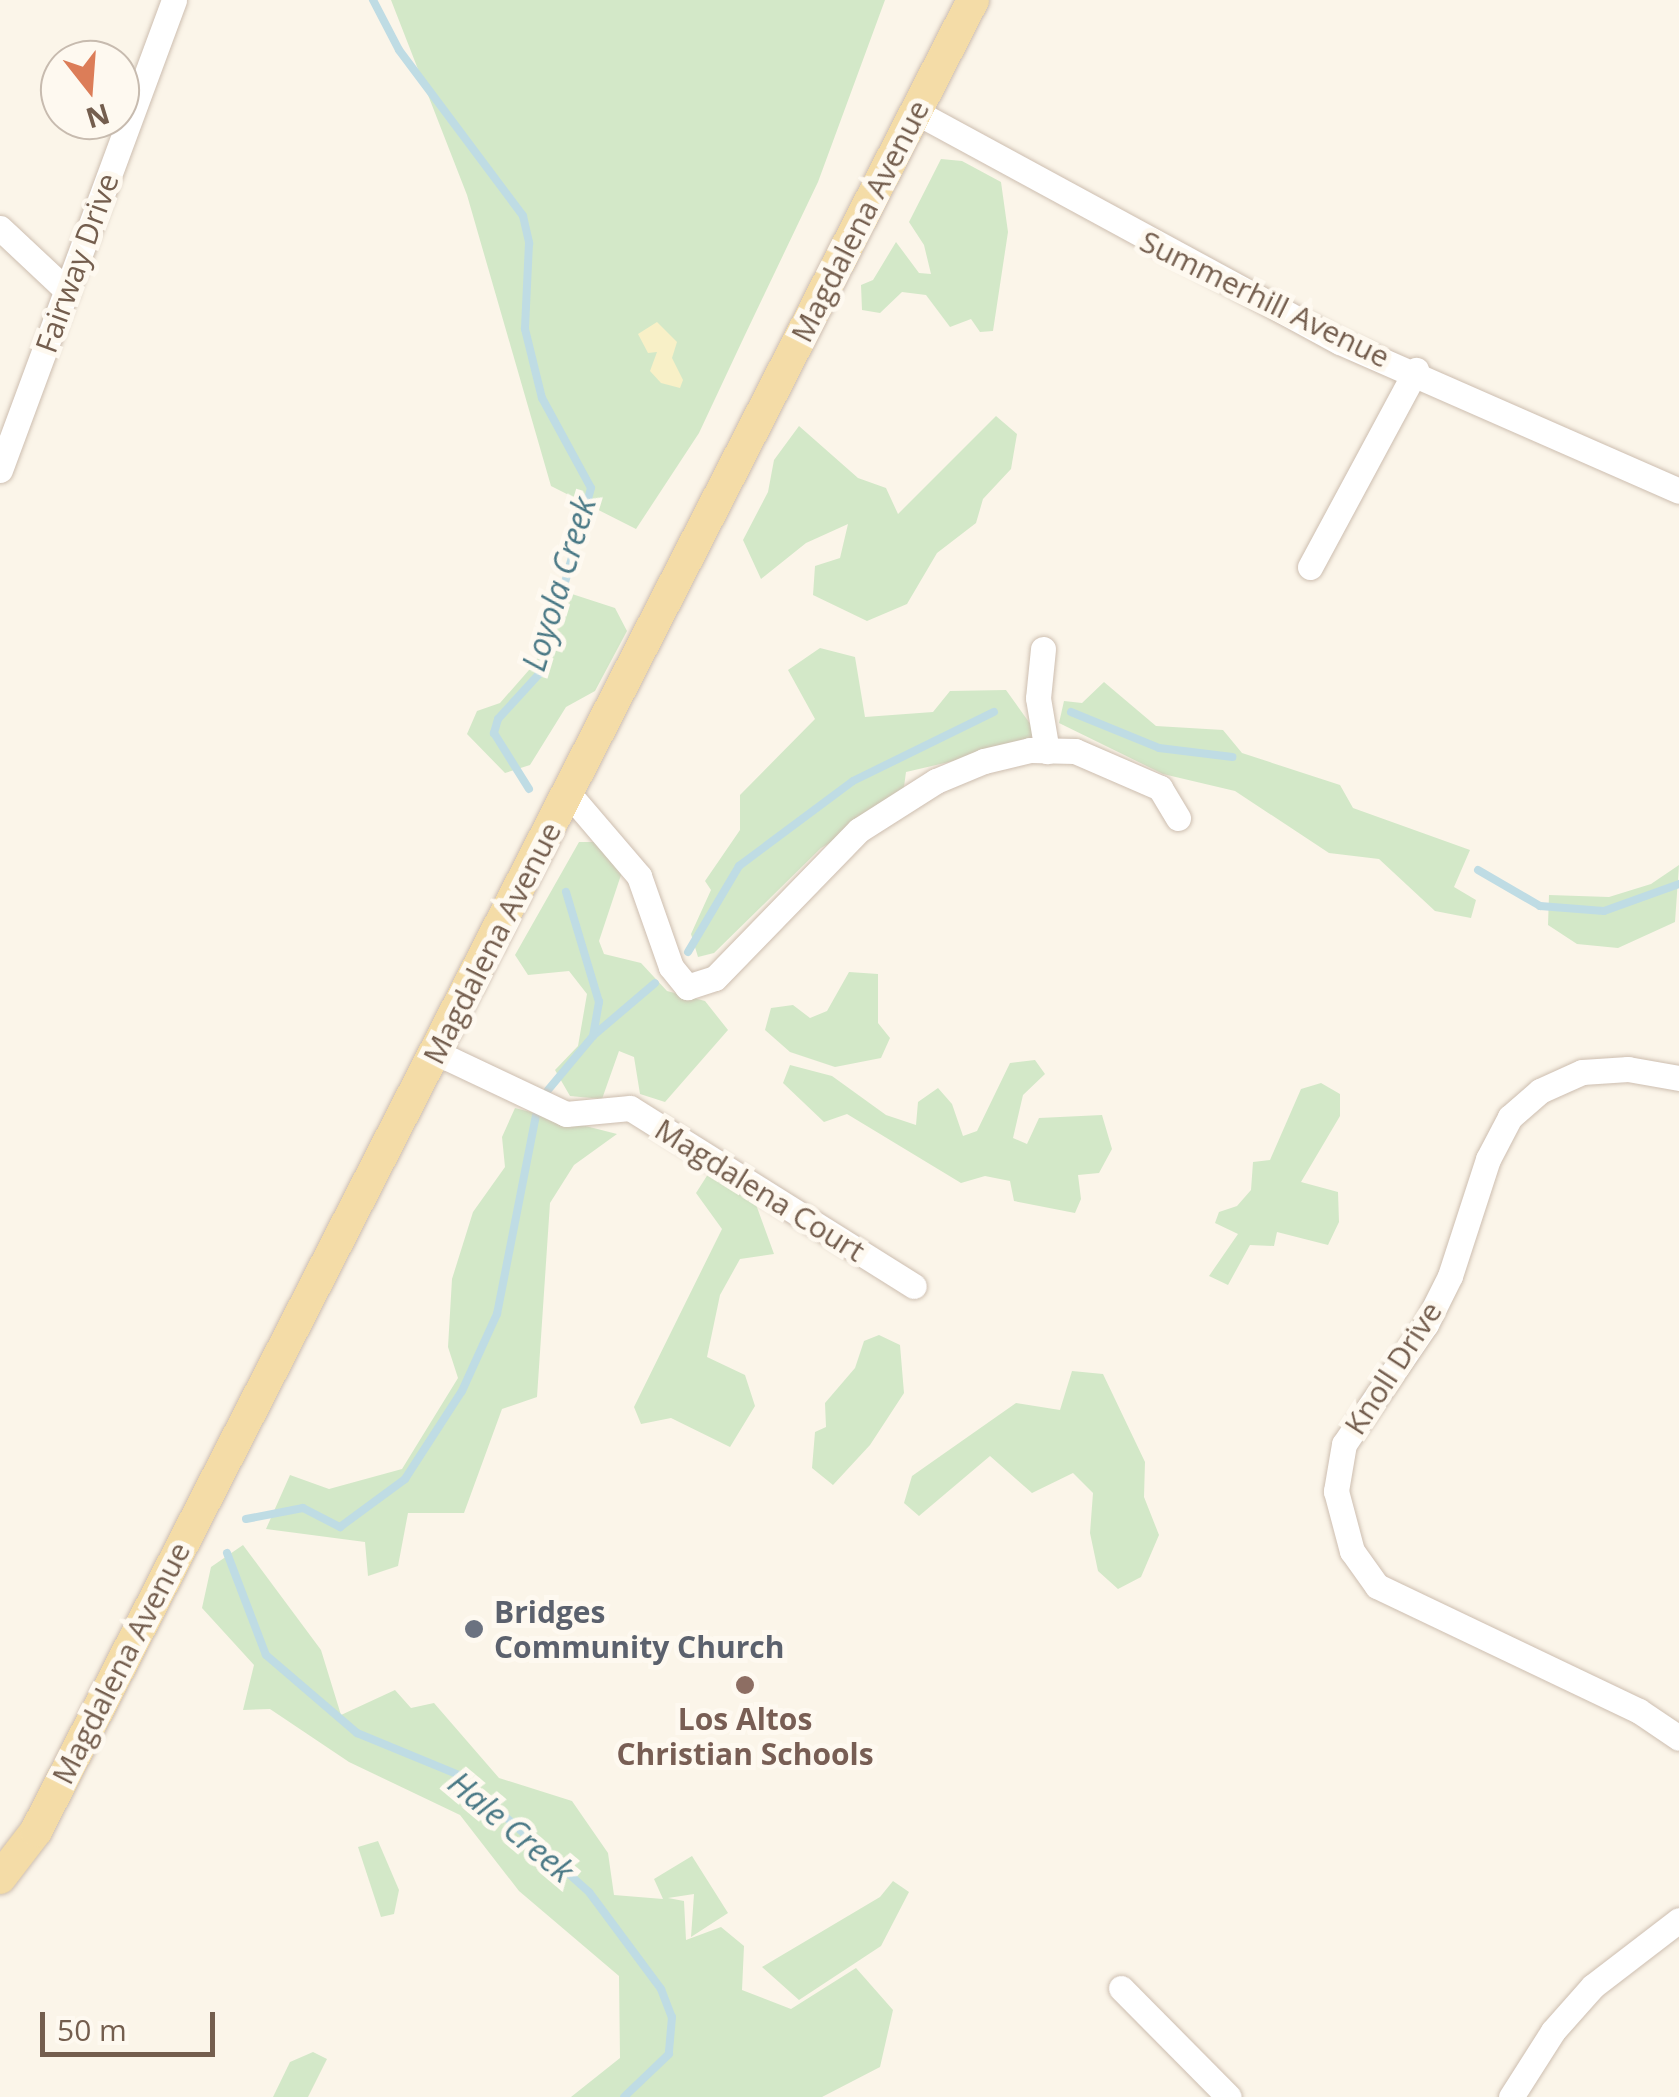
<!DOCTYPE html>
<html>
<head>
<meta charset="utf-8">
<style>
	body { margin:0 }
	#map { position:relative; width:1679px; height:2097px; overflow:hidden; background:#fbf5e9; font-family:"Open Sans",sans-serif }
	div>[style] { position:absolute }
	.green>* { inset:0; background:#d3e8c8 }
	.sand>* { inset:0; background:#f8f0c7 }
	.stream>* { height:8px; margin:-4px; padding:0 4px; transform-origin:4px; border-radius:4px; background:#bfdce4 }
	.roads { filter:drop-shadow(0 0 2px #cdbeb0) drop-shadow(0 0 2px #cdbeb0) }
	.minor>* { height:25px; margin:-12.5px; padding:0 12.5px; transform-origin:12.5px; border-radius:12.5px; background:#fff }
	.major>* { height:32px; margin:-16px; padding:0 16px; transform-origin:16px; border-radius:16px; background:#f4dca7 }
	.dots>* { width:28px; height:28px; translate:-50% -50%; box-sizing:border-box; border:5px solid #fef9f0; border-radius:50% }
	span { translate:-50% -50%; white-space:nowrap; text-align:center; line-height:1.15; -webkit-text-stroke:10px #fef9f0; paint-order:stroke }
	.street-label { font-size:30px; color:#745e4e }
	.worship-label { font-size:30px; color:#5b616d; font-weight:700 }
	.left { translate:0 -50%; text-align:left }
	.education-label { font-size:30px; color:#785e54; font-weight:700 }
	.water-label { font-size:32px; color:#497885; font-style:italic }
	.north { position:absolute; left:40px; top:40px; width:100px; height:100px; box-sizing:border-box; background:#fef9f0; border:2px solid #c7bbaf; border-radius:50%; rotate:163deg; font-size:28px; font-weight:700; line-height:40px; text-align:center; color:#745e4e }
	.north::after { content:''; display:block; margin:auto; width:35px; height:45px; background:#dc7d58; clip-path:polygon(50% 0,100% 100%,50% 72%,0 100%) }
	.scale { position:absolute; left:40px; top:2012px; width:175px; height:45px; box-sizing:border-box; border:5px solid #745e4e; border-top:0; padding-left:12px; font-size:30px; line-height:35px; white-space:nowrap; color:#745e4e; -webkit-text-stroke:8px #fef9f0; paint-order:stroke }
</style>
</head>
<body>
<div id="map">
	<div class="green">
		<i style="clip-path:polygon(391px 0,885px 0,818px 182px,744px 337px,699px 433px,636px 529px,551px 486px,467px 195px)"></i>
		<i style="clip-path:polygon(941px 159px,962px 161px,1001px 182px,1008px 232px,993px 331px,980px 332px,971px 319px,950px 327px,926px 295px,902px 292px,880px 313px,862px 310px,861px 285px,873px 280px,896px 242px,919px 273px,931px 274px,924px 245px,909px 222px)"></i>
		<i style="clip-path:polygon(996px 416px,1017px 434px,1011px 469px,983px 499px,976px 523px,937px 553px,907px 604px,867px 621px,813px 595px,815px 566px,840px 558px,848px 524px,806px 543px,761px 579px,743px 540px,768px 492px,774px 460px,799px 426px,858px 478px,886px 488px,898px 514px)"></i>
		<i style="clip-path:polygon(572px 594px,615px 608px,627px 631px,595px 691px,566px 707px,530px 765px,505px 773px,467px 734px,477px 711px,500px 703px,536px 662px,551px 599px)"></i>
		<i style="clip-path:polygon(820px 648px,855px 657px,865px 717px,933px 712px,950px 691px,1006px 690px,1036px 732px,1008px 763px,962px 759px,906px 772px,902px 802px,821px 848px,714px 953px,698px 957px,691px 934px,711px 890px,705px 881px,740px 830px,740px 795px,815px 719px,788px 670px)"></i>
		<i style="clip-path:polygon(1104px 682px,1156px 726px,1223px 730px,1242px 753px,1340px 785px,1353px 808px,1470px 850px,1454px 887px,1476px 900px,1471px 918px,1435px 911px,1379px 859px,1329px 853px,1235px 791px,1163px 774px,1059px 723px,1064px 701px,1082px 703px)"></i>
		<i style="clip-path:polygon(579px 842px,604px 842px,623px 869px,599px 941px,604px 954px,641px 963px,667px 991px,705px 1001px,728px 1030px,665px 1102px,640px 1094px,634px 1057px,619px 1051px,602px 1099px,570px 1096px,555px 1070px,578px 1046px,587px 994px,569px 971px,528px 975px,515px 955px)"></i>
		<i style="clip-path:polygon(1679px 865px,1675px 922px,1618px 948px,1577px 944px,1548px 925px,1549px 895px,1609px 897px,1651px 884px)"></i>
		<i style="clip-path:polygon(849px 972px,878px 974px,878px 1023px,890px 1038px,881px 1058px,835px 1067px,790px 1052px,765px 1030px,771px 1008px,793px 1005px,810px 1018px,827px 1011px)"></i>
		<i style="clip-path:polygon(1035px 1060px,1045px 1074px,1023px 1095px,1013px 1138px,1027px 1144px,1039px 1118px,1102px 1115px,1112px 1149px,1099px 1173px,1078px 1175px,1081px 1199px,1075px 1213px,1014px 1201px,1010px 1181px,985px 1176px,961px 1183px,847px 1114px,824px 1122px,783px 1083px,790px 1065px,832px 1076px,886px 1115px,916px 1125px,918px 1102px,938px 1088px,952px 1104px,963px 1136px,977px 1131px,1010px 1063px)"></i>
		<i style="clip-path:polygon(1321px 1083px,1340px 1094px,1340px 1116px,1301px 1182px,1338px 1192px,1339px 1222px,1328px 1245px,1277px 1232px,1274px 1246px,1250px 1245px,1228px 1285px,1209px 1276px,1238px 1234px,1215px 1223px,1219px 1212px,1237px 1206px,1251px 1190px,1253px 1162px,1270px 1160px,1301px 1089px)"></i>
		<i style="clip-path:polygon(515px 1108px,617px 1134px,574px 1165px,550px 1203px,537px 1397px,502px 1409px,464px 1513px,408px 1513px,398px 1566px,368px 1576px,365px 1542px,266px 1529px,290px 1475px,329px 1489px,402px 1469px,458px 1378px,448px 1347px,452px 1279px,473px 1212px,505px 1167px,502px 1137px)"></i>
		<i style="clip-path:polygon(710px 1171px,750px 1188px,774px 1254px,740px 1259px,720px 1295px,707px 1357px,745px 1375px,755px 1406px,730px 1447px,671px 1418px,641px 1424px,634px 1407px,722px 1229px,696px 1193px)"></i>
		<i style="clip-path:polygon(879px 1335px,900px 1345px,904px 1393px,870px 1445px,833px 1485px,812px 1468px,815px 1432px,826px 1427px,825px 1403px,855px 1368px,864px 1341px)"></i>
		<i style="clip-path:polygon(1072px 1371px,1103px 1374px,1145px 1462px,1144px 1497px,1159px 1535px,1141px 1577px,1118px 1589px,1098px 1571px,1090px 1533px,1093px 1493px,1073px 1473px,1032px 1493px,990px 1456px,919px 1516px,904px 1503px,912px 1476px,1016px 1403px,1060px 1410px)"></i>
		<i style="clip-path:polygon(243px 1545px,321px 1650px,341px 1715px,395px 1690px,411px 1708px,434px 1703px,499px 1778px,572px 1801px,608px 1853px,614px 1895px,663px 1899px,654px 1879px,692px 1856px,728px 1913px,691px 1937px,694px 1894px,668px 1898px,684px 1901px,686px 1940px,721px 1927px,744px 1946px,742px 1990px,791px 2009px,856px 1968px,893px 2010px,880px 2067px,822px 2097px,571px 2097px,620px 2058px,619px 1976px,519px 1891px,460px 1815px,349px 1762px,270px 1709px,243px 1710px,254px 1665px,202px 1608px,211px 1567px)"></i>
		<i style="clip-path:polygon(378px 1841px,399px 1890px,394px 1914px,381px 1917px,358px 1847px)"></i>
		<i style="clip-path:polygon(893px 1881px,909px 1892px,881px 1946px,799px 2000px,762px 1967px,880px 1897px)"></i>
		<i style="clip-path:polygon(313px 2052px,327px 2059px,308px 2097px,273px 2097px,290px 2062px)"></i>
	</div>
	<div class="sand">
		<i style="clip-path:polygon(657px 322px,677px 342px,672px 358px,683px 380px,680px 388px,661px 383px,650px 371px,657px 352px,648px 353px,638px 334px)"></i>
	</div>
	<div class="stream">
		<i style="left:373px;top:0;width:56px;rotate:62.5deg"></i>
		<i style="left:399px;top:50px;width:207px;rotate:53.2deg"></i>
		<i style="left:523px;top:216px;width:28px;rotate:77deg"></i>
		<i style="left:529px;top:243px;width:86px;rotate:92.7deg"></i>
		<i style="left:525px;top:329px;width:71px;rotate:76.2deg"></i>
		<i style="left:542px;top:398px;width:102px;rotate:61.4deg"></i>
		<i style="left:591px;top:488px;width:192px;rotate:105.4deg"></i>
		<i style="left:540px;top:673px;width:62px;rotate:132.4deg"></i>
		<i style="left:498px;top:719px;width:15px;rotate:106deg"></i>
		<i style="left:494px;top:733px;width:66px;rotate:58deg"></i>
		<i style="left:1071px;top:712px;width:95px;rotate:22.2deg"></i>
		<i style="left:1159px;top:748px;width:74px;rotate:7deg"></i>
		<i style="left:1478px;top:870px;width:72px;rotate:30.1deg"></i>
		<i style="left:1540px;top:906px;width:64px;rotate:4.5deg"></i>
		<i style="left:1604px;top:911px;width:80px;rotate:-19.8deg"></i>
		<i style="left:688px;top:952px;width:100px;rotate:-59.3deg"></i>
		<i style="left:739px;top:866px;width:142px;rotate:-36.7deg"></i>
		<i style="left:853px;top:781px;width:157px;rotate:-26.1deg"></i>
		<i style="left:594px;top:1035px;width:80px;rotate:-40.4deg"></i>
		<i style="left:548px;top:1090px;width:70px;rotate:-50.2deg"></i>
		<i style="left:593px;top:1036px;width:35px;rotate:-80deg"></i>
		<i style="left:599px;top:1002px;width:115px;rotate:-106.7deg"></i>
		<i style="left:246px;top:1519px;width:58px;rotate:-10.9deg"></i>
		<i style="left:303px;top:1508px;width:42px;rotate:27.2deg"></i>
		<i style="left:340px;top:1527px;width:81px;rotate:-36.4deg"></i>
		<i style="left:405px;top:1479px;width:105px;rotate:-57.1deg"></i>
		<i style="left:462px;top:1391px;width:85px;rotate:-65.6deg"></i>
		<i style="left:497px;top:1314px;width:202px;rotate:-78.9deg"></i>
		<i style="left:227px;top:1553px;width:109px;rotate:69.1deg"></i>
		<i style="left:266px;top:1655px;width:120px;rotate:40.6deg"></i>
		<i style="left:357px;top:1733px;width:110px;rotate:22.4deg"></i>
		<i style="left:459px;top:1775px;width:175px;rotate:42deg"></i>
		<i style="left:589px;top:1892px;width:121px;rotate:53.4deg"></i>
		<i style="left:661px;top:1989px;width:30px;rotate:69deg"></i>
		<i style="left:672px;top:2017px;width:37px;rotate:95deg"></i>
		<i style="left:669px;top:2054px;width:62px;rotate:136.3deg"></i>
	</div>
	<div class="roads">
		<div class="minor">
			<i style="left:916px;top:112px;width:482px;rotate:28.5deg"></i>
			<i style="left:1340px;top:342px;width:370px;rotate:23.7deg"></i>
			<i style="left:0;top:228px;width:92px;rotate:43.2deg"></i>
			<i style="left:0;top:470px;width:501px;rotate:-69.68deg"></i>
			<i style="left:1310px;top:567px;width:224px;rotate:-61.7deg"></i>
			<i style="left:1043px;top:649px;width:49px;rotate:95.8deg"></i>
			<i style="left:1038px;top:698px;width:54px;rotate:80.4deg"></i>
			<i style="left:569px;top:794px;width:108px;rotate:49.5deg"></i>
			<i style="left:639px;top:876px;width:96px;rotate:70.6deg"></i>
			<i style="left:671px;top:967px;width:26px;rotate:51deg"></i>
			<i style="left:687px;top:987px;width:29px;rotate:-18deg"></i>
			<i style="left:715px;top:978px;width:206px;rotate:-45.8deg"></i>
			<i style="left:859px;top:830px;width:91px;rotate:-32.5deg"></i>
			<i style="left:936px;top:781px;width:52px;rotate:-22.6deg"></i>
			<i style="left:984px;top:761px;width:47px;rotate:-13.4deg"></i>
			<i style="left:1030px;top:750px;width:45px;rotate:1.3deg"></i>
			<i style="left:1075px;top:751px;width:93px;rotate:23.5deg"></i>
			<i style="left:1160px;top:788px;width:35px;rotate:59deg"></i>
			<i style="left:435px;top:1052px;width:145px;rotate:25.3deg"></i>
			<i style="left:566px;top:1114px;width:64px;rotate:-5.4deg"></i>
			<i style="left:630px;top:1108px;width:335px;rotate:32.1deg"></i>
			<i style="left:1679px;top:1078px;width:52px;rotate:-170deg"></i>
			<i style="left:1628px;top:1069px;width:46px;rotate:176.3deg"></i>
			<i style="left:1582px;top:1072px;width:46px;rotate:155.7deg"></i>
			<i style="left:1540px;top:1091px;width:40px;rotate:139deg"></i>
			<i style="left:1510px;top:1117px;width:47px;rotate:117.6deg"></i>
			<i style="left:1488px;top:1159px;width:123px;rotate:108deg"></i>
			<i style="left:1450px;top:1276px;width:54px;rotate:116.6deg"></i>
			<i style="left:1426px;top:1324px;width:145px;rotate:124.3deg"></i>
			<i style="left:1344px;top:1444px;width:48px;rotate:99.7deg"></i>
			<i style="left:1336px;top:1491px;width:62px;rotate:75.1deg"></i>
			<i style="left:1352px;top:1551px;width:43px;rotate:54.5deg"></i>
			<i style="left:1377px;top:1586px;width:290px;rotate:25.5deg"></i>
			<i style="left:1639px;top:1711px;width:48px;rotate:34deg"></i>
			<i style="left:1121px;top:1988px;width:153px;rotate:45.3deg"></i>
			<i style="left:1511px;top:2097px;width:78px;rotate:-57.5deg"></i>
			<i style="left:1553px;top:2031px;width:60px;rotate:-48.4deg"></i>
			<i style="left:1593px;top:1986px;width:108px;rotate:-37.5deg"></i>
		</div>
		<div class="major">
			<i style="left:0;top:1878px;width:59px;rotate:-52.5deg"></i>
			<i style="left:36px;top:1831px;width:2057px;rotate:-62.9deg"></i>
		</div>
	</div>
	<div class="dots">
		<i style="left:474px;top:1629px;background:#6b7280"></i>
		<i style="left:745px;top:1685px;background:#8d6e63"></i>
	</div>
	<div class="street-label">
		<span style="left:860px;top:221px;rotate:-63deg">Magdalena Avenue</span>
		<span style="left:77px;top:263px;rotate:-70deg">Fairway Drive</span>
		<span style="left:1265px;top:299px;rotate:26deg">Summerhill Avenue</span>
		<span style="left:492px;top:943px;rotate:-63deg">Magdalena Avenue</span>
		<span style="left:760px;top:1190px;rotate:32deg">Magdalena Court</span>
		<span style="left:1393px;top:1368px;rotate:-57deg">Knoll Drive</span>
		<span style="left:121px;top:1663px;rotate:-63deg">Magdalena Avenue</span>
	</div>
	<div class="worship-label">
		<span class="left" style="left:494px;top:1629px">Bridges<br>Community Church</span>
	</div>
	<div class="education-label">
		<span style="left:745px;top:1736px">Los Altos<br>Christian Schools</span>
	</div>
	<div class="water-label">
		<span style="left:559px;top:584px;rotate:-73deg">Loyola Creek</span>
		<span style="left:511px;top:1827px;rotate:40deg">Hale Creek</span>
	</div>
	<div class="north">N</div>
	<div class="scale">50 m</div>
</div>
</body>
</html>
